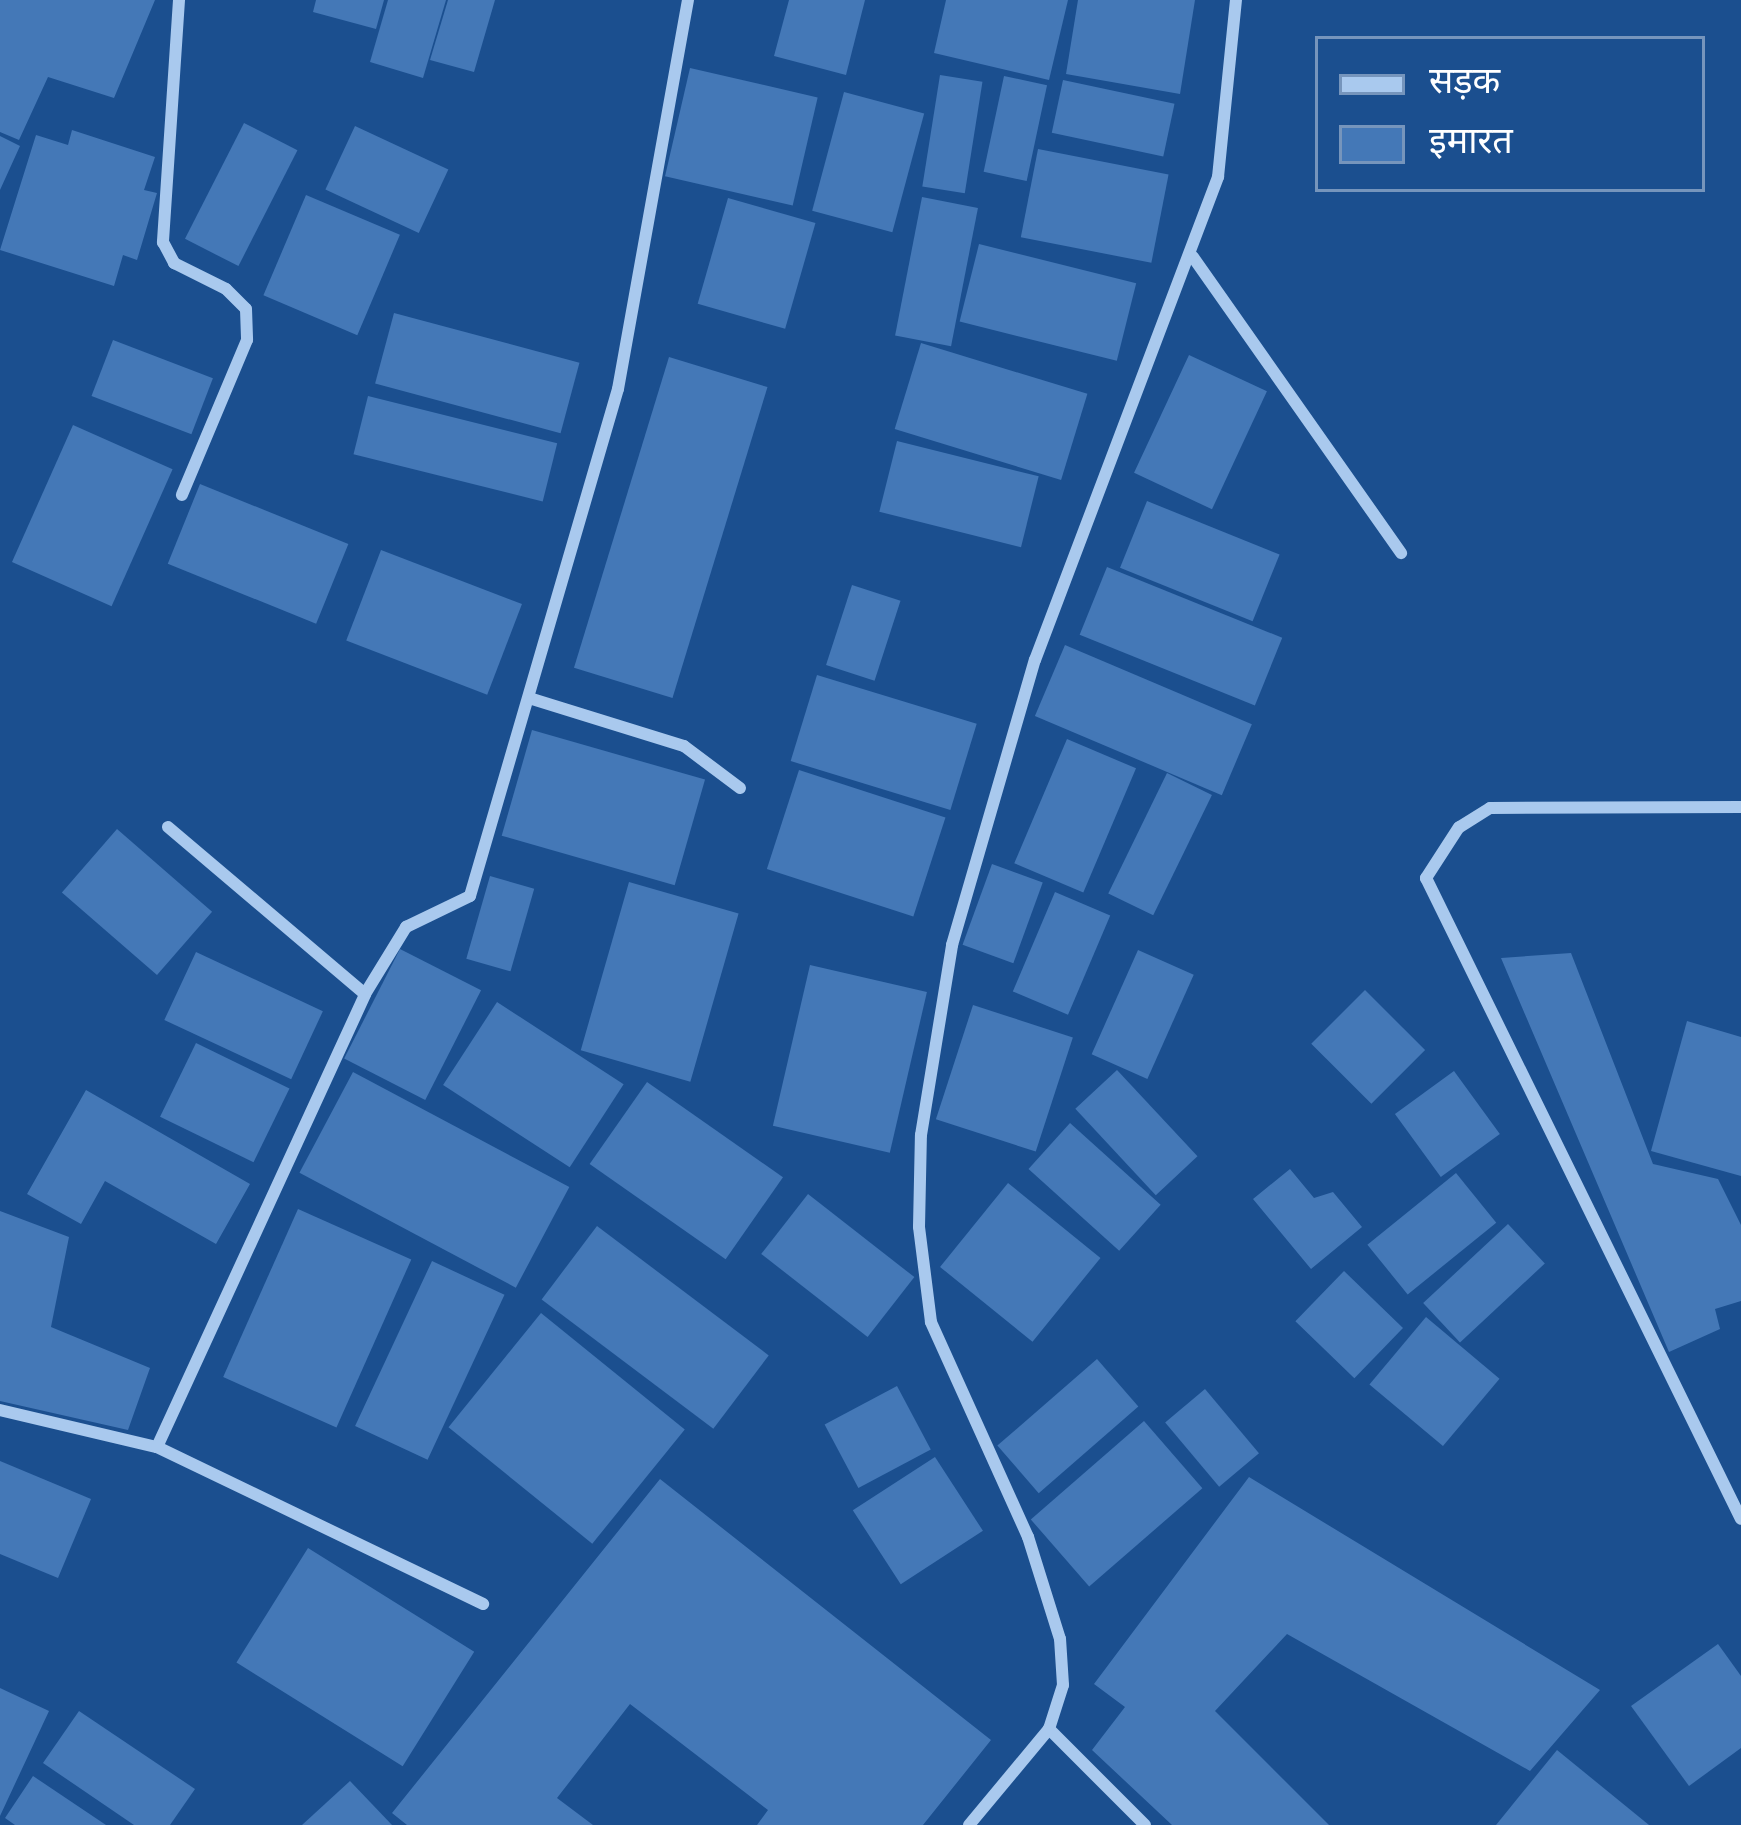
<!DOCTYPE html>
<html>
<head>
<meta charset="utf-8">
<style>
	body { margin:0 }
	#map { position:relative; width:1741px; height:1825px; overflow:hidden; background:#1b4f8f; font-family:"Sofia Sans Condensed","Noto Sans Devanagari",sans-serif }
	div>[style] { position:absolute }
	.building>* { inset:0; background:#4478b7; transform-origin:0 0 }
	.street>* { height:12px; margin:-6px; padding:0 6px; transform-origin:6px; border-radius:6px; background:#a9c9ee }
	span { translate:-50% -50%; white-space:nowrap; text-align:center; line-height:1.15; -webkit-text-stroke:12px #1b4f8f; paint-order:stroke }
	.legend { position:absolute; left:1315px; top:36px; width:390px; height:156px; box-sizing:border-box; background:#1b4f8f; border:3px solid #7695bc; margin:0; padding:15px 21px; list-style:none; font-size:36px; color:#fff }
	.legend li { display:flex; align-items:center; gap:24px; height:60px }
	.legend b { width:60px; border:3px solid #7695bc }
</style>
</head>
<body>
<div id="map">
	<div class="building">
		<i style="clip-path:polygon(0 0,155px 0,114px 98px,48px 77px,19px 140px,0 132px)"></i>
		<i style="clip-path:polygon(316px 0,384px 0,376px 29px,313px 12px)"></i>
		<i style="clip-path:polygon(388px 0,446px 0,423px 78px,370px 62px)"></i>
		<i style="clip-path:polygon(448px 0,495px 0,474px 72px,430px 60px)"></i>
		<i style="clip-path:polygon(789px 0,865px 0,846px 75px,774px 56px)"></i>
		<i style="clip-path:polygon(946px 0,1068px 0,1049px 80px,934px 53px)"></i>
		<i style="clip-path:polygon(1078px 0,1195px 0,1180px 94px,1066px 74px)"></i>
		<i style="left:690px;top:68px;width:131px;height:111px;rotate:13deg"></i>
		<i style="left:940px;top:75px;width:43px;height:113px;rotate:9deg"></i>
		<i style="left:1004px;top:76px;width:44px;height:98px;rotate:12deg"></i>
		<i style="left:1063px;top:80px;width:114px;height:54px;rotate:12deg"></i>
		<i style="left:844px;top:92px;width:83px;height:123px;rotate:15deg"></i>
		<i style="left:244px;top:123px;width:60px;height:130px;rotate:27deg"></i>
		<i style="left:355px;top:126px;width:103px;height:70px;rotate:25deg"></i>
		<i style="clip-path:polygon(72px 130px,155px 157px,144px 190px,157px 193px,137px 260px,123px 255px,114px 286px,0 250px,36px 135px,68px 145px)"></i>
		<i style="clip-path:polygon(0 136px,20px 146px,0 190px)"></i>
		<i style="left:1038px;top:149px;width:133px;height:90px;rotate:11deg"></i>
		<i style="left:306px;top:195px;width:102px;height:109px;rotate:23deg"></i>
		<i style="left:922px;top:197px;width:57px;height:141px;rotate:11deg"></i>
		<i style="left:728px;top:198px;width:91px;height:110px;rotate:16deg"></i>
		<i style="left:979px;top:244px;width:162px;height:80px;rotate:14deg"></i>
		<i style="left:394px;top:313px;width:192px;height:73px;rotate:15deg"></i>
		<i style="left:113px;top:340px;width:107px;height:60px;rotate:21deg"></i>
		<i style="left:921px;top:343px;width:174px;height:90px;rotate:17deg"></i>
		<i style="left:1189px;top:355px;width:86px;height:130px;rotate:25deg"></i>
		<i style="left:669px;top:357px;width:103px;height:325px;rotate:17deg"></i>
		<i style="left:368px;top:396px;width:195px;height:60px;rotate:14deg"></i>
		<i style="left:73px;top:425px;width:109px;height:150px;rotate:24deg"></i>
		<i style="left:897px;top:441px;width:146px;height:73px;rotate:14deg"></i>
		<i style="left:200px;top:484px;width:160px;height:86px;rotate:22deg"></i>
		<i style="left:1147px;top:501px;width:143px;height:72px;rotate:22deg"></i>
		<i style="left:381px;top:550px;width:151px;height:97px;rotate:21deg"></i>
		<i style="left:1107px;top:567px;width:189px;height:73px;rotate:22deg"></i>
		<i style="left:852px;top:585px;width:51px;height:84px;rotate:18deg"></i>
		<i style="left:1065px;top:645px;width:203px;height:77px;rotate:23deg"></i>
		<i style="left:817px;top:675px;width:167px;height:90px;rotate:17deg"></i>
		<i style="left:532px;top:730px;width:180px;height:110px;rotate:16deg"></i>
		<i style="left:1067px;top:739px;width:75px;height:135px;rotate:23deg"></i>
		<i style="left:799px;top:770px;width:154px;height:104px;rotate:18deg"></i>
		<i style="left:1167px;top:773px;width:50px;height:134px;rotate:26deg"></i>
		<i style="left:117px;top:829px;width:126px;height:84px;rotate:41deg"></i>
		<i style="left:992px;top:864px;width:54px;height:86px;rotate:20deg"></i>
		<i style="left:490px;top:876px;width:46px;height:86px;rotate:16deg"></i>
		<i style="left:629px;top:882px;width:114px;height:175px;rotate:16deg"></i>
		<i style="left:1055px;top:892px;width:60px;height:108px;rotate:23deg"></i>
		<i style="left:400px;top:949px;width:91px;height:123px;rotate:27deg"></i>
		<i style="left:1138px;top:950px;width:61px;height:114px;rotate:24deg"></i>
		<i style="left:196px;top:952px;width:140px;height:75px;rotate:25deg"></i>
		<i style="clip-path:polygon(1571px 953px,1653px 1164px,1718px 1179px,1741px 1225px,1741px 1301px,1715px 1309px,1720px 1329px,1669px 1352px,1501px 958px)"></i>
		<i style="left:810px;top:965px;width:120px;height:165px;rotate:13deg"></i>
		<i style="left:1365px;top:990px;width:85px;height:76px;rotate:45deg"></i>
		<i style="left:497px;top:1002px;width:151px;height:99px;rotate:33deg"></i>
		<i style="left:973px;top:1005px;width:105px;height:120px;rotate:18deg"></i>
		<i style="clip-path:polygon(1687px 1021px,1741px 1037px,1741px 1176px,1651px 1151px)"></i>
		<i style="left:196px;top:1043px;width:104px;height:82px;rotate:26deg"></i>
		<i style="left:1117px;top:1070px;width:118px;height:57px;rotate:47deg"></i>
		<i style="left:1454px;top:1071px;width:78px;height:73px;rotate:54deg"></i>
		<i style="left:353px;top:1072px;width:245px;height:114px;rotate:28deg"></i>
		<i style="left:647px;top:1082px;width:166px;height:100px;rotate:35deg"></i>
		<i style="clip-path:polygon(86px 1090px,250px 1184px,216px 1244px,105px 1181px,81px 1224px,27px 1194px)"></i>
		<i style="left:1070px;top:1123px;width:122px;height:62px;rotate:42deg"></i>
		<i style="clip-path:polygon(1290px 1169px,1314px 1198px,1333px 1192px,1362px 1227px,1311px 1269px,1253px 1199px)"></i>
		<i style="left:1456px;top:1173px;width:64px;height:114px;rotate:51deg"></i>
		<i style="left:1008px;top:1183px;width:119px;height:108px;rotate:39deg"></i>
		<i style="left:808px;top:1194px;width:135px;height:76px;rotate:38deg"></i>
		<i style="left:298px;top:1209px;width:124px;height:184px;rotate:24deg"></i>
		<i style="clip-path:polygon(0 1211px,69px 1237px,51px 1327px,150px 1368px,128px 1430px,0 1401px)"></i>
		<i style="left:1508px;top:1224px;width:54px;height:116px;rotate:47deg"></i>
		<i style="left:597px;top:1226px;width:215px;height:92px;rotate:37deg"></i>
		<i style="left:432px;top:1261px;width:80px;height:182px;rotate:25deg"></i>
		<i style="left:1344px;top:1271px;width:82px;height:70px;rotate:44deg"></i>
		<i style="left:541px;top:1313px;width:185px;height:147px;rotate:39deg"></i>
		<i style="left:1426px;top:1317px;width:96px;height:88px;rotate:40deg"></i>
		<i style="left:1097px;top:1359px;width:63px;height:132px;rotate:49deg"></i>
		<i style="left:897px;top:1386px;width:72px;height:82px;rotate:62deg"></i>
		<i style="left:1205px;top:1389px;width:84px;height:52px;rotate:50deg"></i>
		<i style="left:1144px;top:1421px;width:89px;height:150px;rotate:49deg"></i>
		<i style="left:935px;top:1457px;width:88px;height:98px;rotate:57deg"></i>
		<i style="clip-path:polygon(0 1461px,91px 1499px,58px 1578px,0 1554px)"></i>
		<i style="clip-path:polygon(1249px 1477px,1600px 1690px,1530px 1771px,1287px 1634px,1215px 1711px,1329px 1825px,1172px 1825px,1092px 1750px,1125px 1707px,1094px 1684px)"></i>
		<i style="clip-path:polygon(660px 1479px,991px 1740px,923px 1825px,757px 1825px,768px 1810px,630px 1704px,557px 1798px,593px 1825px,407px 1825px,392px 1813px)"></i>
		<i style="left:308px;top:1548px;width:196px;height:135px;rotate:32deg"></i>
		<i style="clip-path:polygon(1718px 1644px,1741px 1676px,1741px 1748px,1689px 1786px,1631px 1706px)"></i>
		<i style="clip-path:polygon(0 1688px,49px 1711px,0 1816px)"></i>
		<i style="clip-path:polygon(79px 1711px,195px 1789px,170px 1825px,134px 1825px,43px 1763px)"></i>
		<i style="clip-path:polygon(1557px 1750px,1649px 1825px,1496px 1825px)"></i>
		<i style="clip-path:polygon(33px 1776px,106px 1825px,15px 1825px,5px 1818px)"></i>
		<i style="clip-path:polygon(350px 1781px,392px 1825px,302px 1825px)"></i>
	</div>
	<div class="street">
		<i style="left:179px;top:0;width:243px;rotate:93.8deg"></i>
		<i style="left:163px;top:242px;width:24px;rotate:62deg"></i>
		<i style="left:174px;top:263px;width:58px;rotate:26.6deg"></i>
		<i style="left:226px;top:289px;width:28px;rotate:45deg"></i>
		<i style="left:246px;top:309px;width:31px;rotate:88deg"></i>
		<i style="left:247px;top:340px;width:168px;rotate:112.8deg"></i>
		<i style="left:1193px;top:257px;width:362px;rotate:54.9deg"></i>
		<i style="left:529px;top:698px;width:162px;rotate:17.2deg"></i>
		<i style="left:684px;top:746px;width:70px;rotate:36.9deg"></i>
		<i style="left:1741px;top:807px;width:251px;rotate:179.8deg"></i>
		<i style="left:1490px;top:808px;width:36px;rotate:148deg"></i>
		<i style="left:1459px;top:827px;width:61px;rotate:122.9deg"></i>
		<i style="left:1426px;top:878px;width:714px;rotate:63.83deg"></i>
		<i style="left:168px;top:827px;width:258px;rotate:40.3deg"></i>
		<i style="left:0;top:1410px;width:161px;rotate:13.3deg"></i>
		<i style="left:157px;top:1447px;width:498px;rotate:-65.3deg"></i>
		<i style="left:365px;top:994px;width:79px;rotate:-58.5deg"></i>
		<i style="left:406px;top:927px;width:71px;rotate:-25.8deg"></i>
		<i style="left:470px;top:896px;width:528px;rotate:-73.73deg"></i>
		<i style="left:618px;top:389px;width:395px;rotate:-79.8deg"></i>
		<i style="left:157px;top:1447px;width:362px;rotate:25.7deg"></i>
		<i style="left:969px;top:1825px;width:125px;rotate:-50.2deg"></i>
		<i style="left:1145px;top:1825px;width:136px;rotate:-135deg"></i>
		<i style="left:1049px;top:1729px;width:46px;rotate:-72.3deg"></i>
		<i style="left:1063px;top:1685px;width:46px;rotate:-93.7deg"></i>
		<i style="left:1060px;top:1639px;width:107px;rotate:-107.4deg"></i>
		<i style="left:1028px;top:1537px;width:236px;rotate:-114.3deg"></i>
		<i style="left:931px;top:1322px;width:96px;rotate:-97.2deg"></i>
		<i style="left:919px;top:1227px;width:92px;rotate:-88.8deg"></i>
		<i style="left:921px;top:1135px;width:193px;rotate:-80.7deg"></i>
		<i style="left:952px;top:945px;width:297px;rotate:-73.8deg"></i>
		<i style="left:1035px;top:660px;width:517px;rotate:-69.25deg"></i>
		<i style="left:1218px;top:177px;width:178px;rotate:-84.2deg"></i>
	</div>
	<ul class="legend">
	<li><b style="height:15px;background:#a9c9ee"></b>सड़क</li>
	<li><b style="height:33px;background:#4478b7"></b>इमारत</li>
	</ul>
</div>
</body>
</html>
